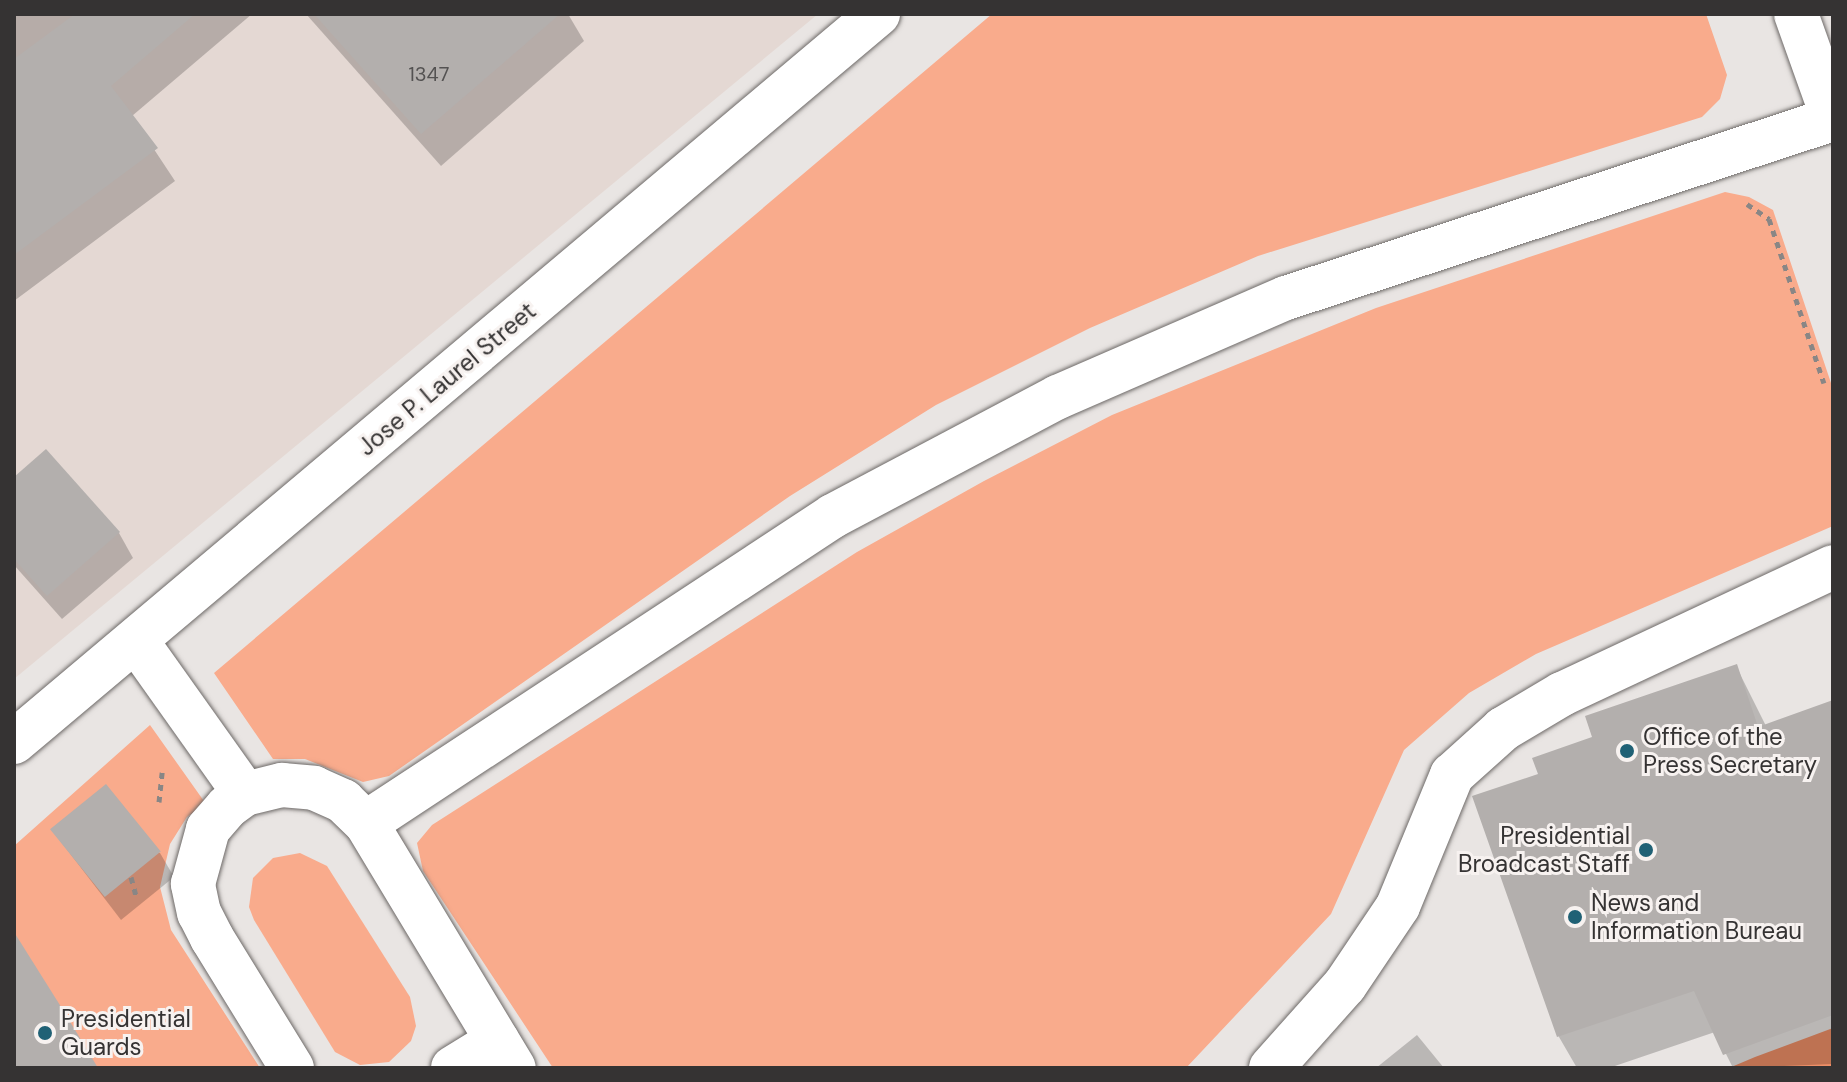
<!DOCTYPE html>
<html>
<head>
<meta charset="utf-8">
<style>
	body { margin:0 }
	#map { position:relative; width:1847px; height:1082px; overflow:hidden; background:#e9e5e3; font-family:"DM Sans",sans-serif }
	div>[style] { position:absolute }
	.built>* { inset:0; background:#e4d8d3 }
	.green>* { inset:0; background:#f9ab8c }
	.water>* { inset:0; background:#ee8f67 }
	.shadow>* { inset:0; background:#0003 }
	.building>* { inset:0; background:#b3afad; transform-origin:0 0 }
	.path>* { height:5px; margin-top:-2.5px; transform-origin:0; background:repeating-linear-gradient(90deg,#898685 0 6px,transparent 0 12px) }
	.roads { filter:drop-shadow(0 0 2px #6d6967) drop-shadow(0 0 2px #6d6967) }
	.minor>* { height:44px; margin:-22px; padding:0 22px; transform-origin:22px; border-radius:22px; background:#fff }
	.dots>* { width:22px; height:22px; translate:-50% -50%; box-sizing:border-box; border:4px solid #f7f2f0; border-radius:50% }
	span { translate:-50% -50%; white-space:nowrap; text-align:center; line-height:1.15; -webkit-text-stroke:6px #f7f2f0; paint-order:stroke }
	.number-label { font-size:20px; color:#545252 }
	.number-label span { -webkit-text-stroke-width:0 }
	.street-label { font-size:24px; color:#353333 }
	.poi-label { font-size:24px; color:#353333 }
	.left { translate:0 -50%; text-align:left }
	.right { translate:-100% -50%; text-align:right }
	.frame { position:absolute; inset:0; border:16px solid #353333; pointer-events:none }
</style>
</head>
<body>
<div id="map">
	<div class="built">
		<i style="clip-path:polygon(14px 14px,818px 14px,14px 679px)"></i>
	</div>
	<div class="green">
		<i style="clip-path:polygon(992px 14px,1706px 14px,1727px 75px,1720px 99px,1702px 117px,1258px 256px,1090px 328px,936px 405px,790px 496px,389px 776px,363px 782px,305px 759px,273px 759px,214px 673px)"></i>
		<i style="clip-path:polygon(1725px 192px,1749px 197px,1773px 210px,1833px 389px,1833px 526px,1536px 654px,1469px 693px,1404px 750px,1331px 914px,1186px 1068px,553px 1068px,423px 871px,417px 843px,432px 825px,857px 552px,984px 481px,1112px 415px,1376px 308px)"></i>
		<i style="clip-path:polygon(150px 725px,206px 804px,187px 817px,170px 844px,160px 887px,171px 930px,260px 1068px,14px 1068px,14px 846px)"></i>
		<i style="clip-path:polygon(300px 853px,327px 866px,410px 997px,416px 1026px,411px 1041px,389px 1062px,360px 1065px,335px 1052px,254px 920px,249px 907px,253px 878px,273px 858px)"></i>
	</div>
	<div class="water">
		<i style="clip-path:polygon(1833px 1028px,1833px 1068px,1729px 1068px,1755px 1057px)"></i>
	</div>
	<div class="shadow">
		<i style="clip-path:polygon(14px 14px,252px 14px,132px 116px,175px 181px,14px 301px)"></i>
		<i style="clip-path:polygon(306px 14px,568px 14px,584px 41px,441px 166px)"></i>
		<i style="clip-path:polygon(46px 451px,119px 533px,133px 558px,62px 619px,14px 565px,14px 479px)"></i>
		<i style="clip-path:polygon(1736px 666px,1766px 726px,1833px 702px,1833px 1064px,1733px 1068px,1715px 1032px,1609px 1068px,1577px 1068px,1559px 1037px,1475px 798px,1540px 776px,1595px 738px)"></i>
		<i style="clip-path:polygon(52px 830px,160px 853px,174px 877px,121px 920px)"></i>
		<i style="clip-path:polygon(1417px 1035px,1444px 1068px,1376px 1068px)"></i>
	</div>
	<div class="building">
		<i style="clip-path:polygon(75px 14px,195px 14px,111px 86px,158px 148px,14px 255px,14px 59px)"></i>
		<i style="clip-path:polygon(314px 14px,560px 14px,421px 134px)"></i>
		<i style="clip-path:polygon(46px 449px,120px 532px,47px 596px,14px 559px,14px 477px)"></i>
		<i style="clip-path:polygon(1737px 664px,1758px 727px,1833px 700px,1833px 1015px,1723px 1055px,1694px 991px,1557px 1037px,1472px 796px,1538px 774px,1532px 758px,1592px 737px,1585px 716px)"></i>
		<i style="left:106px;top:784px;width:87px;height:72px;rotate:51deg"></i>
		<i style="clip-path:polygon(14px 932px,63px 1010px,98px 1068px,14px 1068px)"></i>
	</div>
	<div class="path">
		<i style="left:1747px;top:204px;width:27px;rotate:34deg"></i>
		<i style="left:1769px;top:219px;width:173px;rotate:71.5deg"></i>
		<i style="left:159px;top:802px;width:30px;rotate:-84deg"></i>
		<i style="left:131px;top:877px;width:23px;rotate:75deg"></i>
	</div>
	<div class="roads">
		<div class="minor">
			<i style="left:1796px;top:14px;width:110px;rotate:70.4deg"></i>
			<i style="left:137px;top:642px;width:186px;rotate:54.6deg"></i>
			<i style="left:14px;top:742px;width:1130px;rotate:-40.12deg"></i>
			<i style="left:366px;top:823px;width:559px;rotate:-33.32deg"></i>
			<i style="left:833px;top:516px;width:255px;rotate:-27.9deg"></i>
			<i style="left:1058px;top:397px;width:249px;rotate:-23.5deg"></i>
			<i style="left:1286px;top:298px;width:576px;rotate:-18.12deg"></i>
			<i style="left:292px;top:1068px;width:153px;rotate:-121.6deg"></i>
			<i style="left:212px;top:938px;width:28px;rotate:-117deg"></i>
			<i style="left:199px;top:913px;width:30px;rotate:-102deg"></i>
			<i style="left:193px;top:884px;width:57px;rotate:-74.7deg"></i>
			<i style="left:208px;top:829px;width:29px;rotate:-49deg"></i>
			<i style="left:227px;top:807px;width:22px;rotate:-36deg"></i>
			<i style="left:245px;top:794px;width:38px;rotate:-14deg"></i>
			<i style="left:282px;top:785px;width:32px;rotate:5deg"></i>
			<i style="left:314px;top:788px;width:32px;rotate:24deg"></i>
			<i style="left:343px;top:801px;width:32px;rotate:44deg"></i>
			<i style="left:366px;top:823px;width:286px;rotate:58.9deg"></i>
			<i style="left:453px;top:1068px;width:52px;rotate:-31.5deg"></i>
			<i style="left:1271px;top:1068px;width:111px;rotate:-48.3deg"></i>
			<i style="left:1345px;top:985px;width:95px;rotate:-56.1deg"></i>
			<i style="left:1398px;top:906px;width:142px;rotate:-67.6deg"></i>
			<i style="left:1452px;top:775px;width:69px;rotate:-42deg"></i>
			<i style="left:1503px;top:729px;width:69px;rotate:-30.7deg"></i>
			<i style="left:1562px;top:694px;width:299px;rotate:-25.1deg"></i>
		</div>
	</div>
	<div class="dots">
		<i style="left:1627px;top:751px;background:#206175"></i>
		<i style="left:1646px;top:850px;background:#206175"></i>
		<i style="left:1575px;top:917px;background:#206175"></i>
		<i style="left:45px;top:1033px;background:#206175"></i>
	</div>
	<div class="number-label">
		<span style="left:429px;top:74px">1347</span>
	</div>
	<div class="street-label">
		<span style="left:447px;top:379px;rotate:-40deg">Jose P. Laurel Street</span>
	</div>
	<div class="poi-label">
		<span class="left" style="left:1643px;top:751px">Office of the<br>Press Secretary</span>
		<span class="right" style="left:1630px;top:850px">Presidential<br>Broadcast Staff</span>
		<span class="left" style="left:1591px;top:917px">News and<br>Information Bureau</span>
		<span class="left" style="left:61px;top:1033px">Presidential<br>Guards</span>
	</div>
	<div class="frame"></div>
</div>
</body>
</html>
